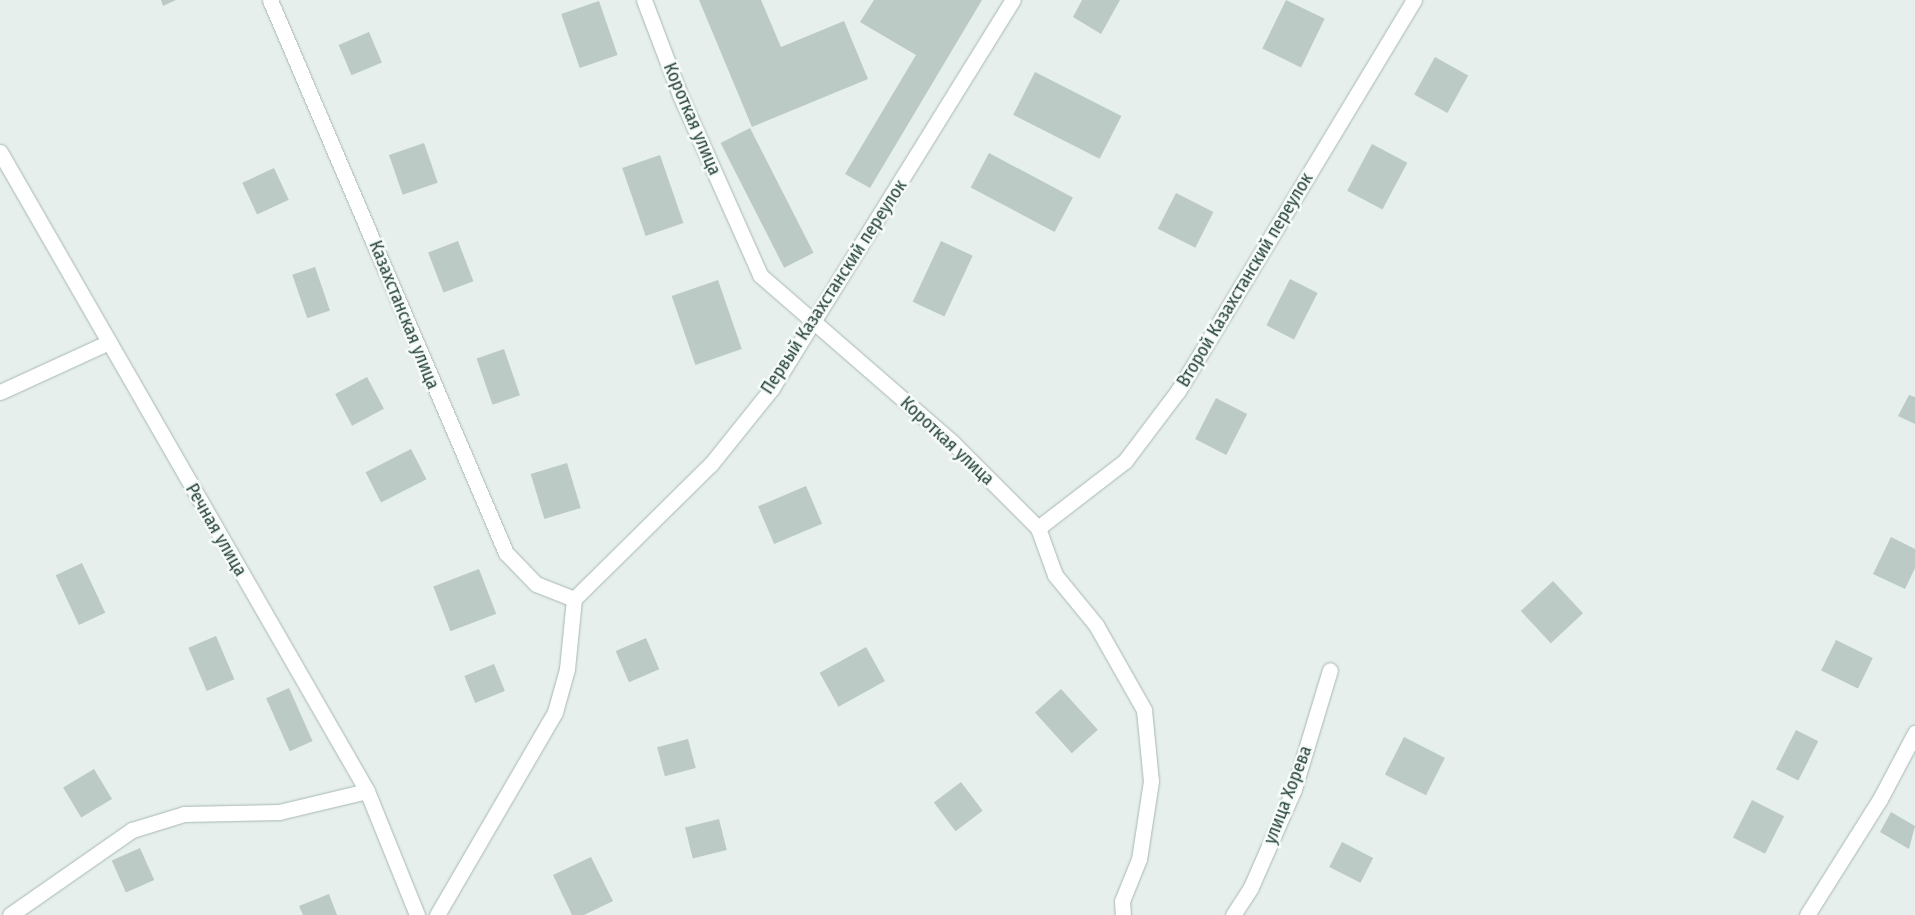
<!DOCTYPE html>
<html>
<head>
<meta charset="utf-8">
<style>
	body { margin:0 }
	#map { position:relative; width:1915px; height:915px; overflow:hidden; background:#e6efeb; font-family:"Fira Sans Condensed",sans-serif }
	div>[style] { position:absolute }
	.building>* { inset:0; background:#bbcac4; transform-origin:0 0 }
	.roads { filter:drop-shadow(0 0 1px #a8b8b2) drop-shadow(0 0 1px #a8b8b2) }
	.street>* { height:15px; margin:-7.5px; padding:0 7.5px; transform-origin:7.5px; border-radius:7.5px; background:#fff }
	span { translate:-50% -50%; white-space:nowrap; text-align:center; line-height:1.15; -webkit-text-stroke:5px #f7fbf9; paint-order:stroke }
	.street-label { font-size:18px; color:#24423a }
</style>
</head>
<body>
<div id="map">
	<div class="building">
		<i style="clip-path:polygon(161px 0,176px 0,163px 6px)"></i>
		<i style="clip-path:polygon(699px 0,761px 0,781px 47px,844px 21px,868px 79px,752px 127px)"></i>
		<i style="clip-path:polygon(874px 0,982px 0,870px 188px,845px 174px,916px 55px,860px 22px)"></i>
		<i style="clip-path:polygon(1082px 0,1120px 0,1101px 34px,1073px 17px)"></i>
		<i style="left:1286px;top:0;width:43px;height:54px;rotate:26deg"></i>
		<i style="left:599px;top:1px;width:57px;height:40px;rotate:71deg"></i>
		<i style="left:369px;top:32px;width:33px;height:33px;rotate:67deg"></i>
		<i style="left:1435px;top:57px;width:38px;height:43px;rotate:29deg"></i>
		<i style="left:1035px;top:72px;width:97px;height:48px;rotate:27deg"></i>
		<i style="left:750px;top:128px;width:140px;height:33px;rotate:63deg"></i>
		<i style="left:424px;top:143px;width:42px;height:37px;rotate:71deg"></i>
		<i style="left:1372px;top:144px;width:40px;height:53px;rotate:28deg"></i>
		<i style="left:989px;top:153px;width:95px;height:39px;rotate:28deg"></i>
		<i style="left:660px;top:155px;width:72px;height:40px;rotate:71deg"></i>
		<i style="left:274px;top:168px;width:35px;height:35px;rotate:65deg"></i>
		<i style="left:1176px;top:193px;width:42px;height:40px;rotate:27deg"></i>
		<i style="left:458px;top:241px;width:43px;height:32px;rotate:69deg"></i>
		<i style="left:941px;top:241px;width:35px;height:67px;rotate:25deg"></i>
		<i style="left:315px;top:267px;width:46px;height:24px;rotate:71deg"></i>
		<i style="left:1290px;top:279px;width:31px;height:52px;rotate:27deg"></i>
		<i style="left:718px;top:280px;width:73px;height:49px;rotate:71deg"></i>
		<i style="left:504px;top:349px;width:49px;height:29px;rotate:71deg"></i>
		<i style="left:367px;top:377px;width:36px;height:36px;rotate:62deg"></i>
		<i style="clip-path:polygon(1909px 395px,1915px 397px,1915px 424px,1898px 416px)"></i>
		<i style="left:1216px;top:398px;width:35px;height:46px;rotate:27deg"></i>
		<i style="left:411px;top:449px;width:34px;height:51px;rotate:63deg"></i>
		<i style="left:567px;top:463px;width:47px;height:38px;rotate:73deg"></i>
		<i style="left:806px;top:486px;width:41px;height:52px;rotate:67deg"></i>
		<i style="clip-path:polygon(1891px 537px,1915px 549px,1915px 568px,1905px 589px,1873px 574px)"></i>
		<i style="left:82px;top:563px;width:55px;height:29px;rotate:65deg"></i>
		<i style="left:479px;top:569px;width:48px;height:49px;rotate:69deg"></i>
		<i style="left:1553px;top:581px;width:44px;height:44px;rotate:47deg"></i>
		<i style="left:216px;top:636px;width:47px;height:30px;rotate:67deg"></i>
		<i style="left:646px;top:638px;width:34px;height:33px;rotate:67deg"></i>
		<i style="left:1836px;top:640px;width:41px;height:34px;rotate:26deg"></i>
		<i style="left:866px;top:647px;width:39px;height:53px;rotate:61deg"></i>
		<i style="left:494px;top:664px;width:29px;height:32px;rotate:68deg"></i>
		<i style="left:289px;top:688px;width:58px;height:25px;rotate:66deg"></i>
		<i style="left:1061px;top:689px;width:55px;height:35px;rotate:48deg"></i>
		<i style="left:1796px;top:730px;width:25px;height:44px;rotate:27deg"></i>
		<i style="left:1404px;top:737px;width:46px;height:42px;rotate:27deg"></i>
		<i style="left:688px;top:739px;width:30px;height:32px;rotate:75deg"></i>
		<i style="left:94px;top:769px;width:35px;height:36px;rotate:59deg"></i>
		<i style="left:961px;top:782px;width:36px;height:34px;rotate:53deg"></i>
		<i style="left:1752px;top:800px;width:36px;height:42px;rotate:27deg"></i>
		<i style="clip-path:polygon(1891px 812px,1915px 826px,1909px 849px,1880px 832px)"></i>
		<i style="left:719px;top:819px;width:32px;height:35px;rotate:76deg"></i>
		<i style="left:1342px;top:842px;width:35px;height:28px;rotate:27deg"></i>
		<i style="left:140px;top:848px;width:35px;height:31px;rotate:66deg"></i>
		<i style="clip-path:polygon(591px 857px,613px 901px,584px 915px,572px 915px,553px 875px)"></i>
		<i style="clip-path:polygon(329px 894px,337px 915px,303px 915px,299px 906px)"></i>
	</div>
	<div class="roads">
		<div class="street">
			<i style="left:270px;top:0;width:601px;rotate:66.89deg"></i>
			<i style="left:506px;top:553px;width:43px;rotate:45.9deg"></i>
			<i style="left:536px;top:584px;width:41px;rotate:21.5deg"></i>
			<i style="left:644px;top:0;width:102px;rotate:69.2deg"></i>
			<i style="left:680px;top:95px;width:197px;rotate:66deg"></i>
			<i style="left:760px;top:275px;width:254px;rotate:41deg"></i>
			<i style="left:952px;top:442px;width:122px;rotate:45deg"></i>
			<i style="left:1038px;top:528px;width:50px;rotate:70.1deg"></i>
			<i style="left:1055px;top:575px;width:65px;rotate:50.6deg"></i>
			<i style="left:1096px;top:625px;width:98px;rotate:60.5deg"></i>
			<i style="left:1144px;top:710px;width:71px;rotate:84.4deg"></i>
			<i style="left:1151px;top:781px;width:79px;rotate:98.7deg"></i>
			<i style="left:1139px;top:859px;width:45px;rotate:112deg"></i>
			<i style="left:1122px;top:901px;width:14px;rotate:86deg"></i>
			<i style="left:0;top:152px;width:737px;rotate:60.13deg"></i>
			<i style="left:367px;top:791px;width:134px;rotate:68deg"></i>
			<i style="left:0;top:392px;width:120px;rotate:-24.6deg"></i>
			<i style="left:1038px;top:528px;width:110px;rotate:-37.6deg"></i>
			<i style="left:1125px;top:461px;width:88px;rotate:-52.9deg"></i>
			<i style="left:1178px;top:391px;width:457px;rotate:-58.9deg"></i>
			<i style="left:10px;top:915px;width:149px;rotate:-34.9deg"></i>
			<i style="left:132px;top:830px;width:54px;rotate:-17.1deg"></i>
			<i style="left:184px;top:814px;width:95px;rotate:-1.2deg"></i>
			<i style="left:279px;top:812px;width:90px;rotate:-13.4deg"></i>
			<i style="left:437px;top:915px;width:235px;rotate:-59.8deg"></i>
			<i style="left:555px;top:712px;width:45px;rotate:-74.4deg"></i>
			<i style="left:567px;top:669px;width:70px;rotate:-84.3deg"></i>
			<i style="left:574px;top:599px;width:192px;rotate:-44.6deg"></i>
			<i style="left:711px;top:464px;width:97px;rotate:-51.2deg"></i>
			<i style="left:772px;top:388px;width:457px;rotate:-58.2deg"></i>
			<i style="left:1233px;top:915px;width:33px;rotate:-57deg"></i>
			<i style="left:1251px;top:887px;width:107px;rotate:-66.3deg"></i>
			<i style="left:1294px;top:789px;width:124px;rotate:-73.2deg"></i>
			<i style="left:1807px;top:915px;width:137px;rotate:-57.8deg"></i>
			<i style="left:1880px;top:799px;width:75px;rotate:-62.1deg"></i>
		</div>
	</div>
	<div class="street-label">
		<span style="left:692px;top:119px;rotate:67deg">Короткая улица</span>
		<span style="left:1245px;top:280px;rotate:-59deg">Второй Казахстанский переулок</span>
		<span style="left:834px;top:287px;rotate:-57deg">Первый Казахстанский переулок</span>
		<span style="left:404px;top:315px;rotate:68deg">Казахстанская улица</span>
		<span style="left:947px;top:441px;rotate:43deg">Короткая улица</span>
		<span style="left:216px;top:530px;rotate:60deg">Речная улица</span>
		<span style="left:1288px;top:795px;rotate:-69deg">улица Хорева</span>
	</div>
</div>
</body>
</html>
